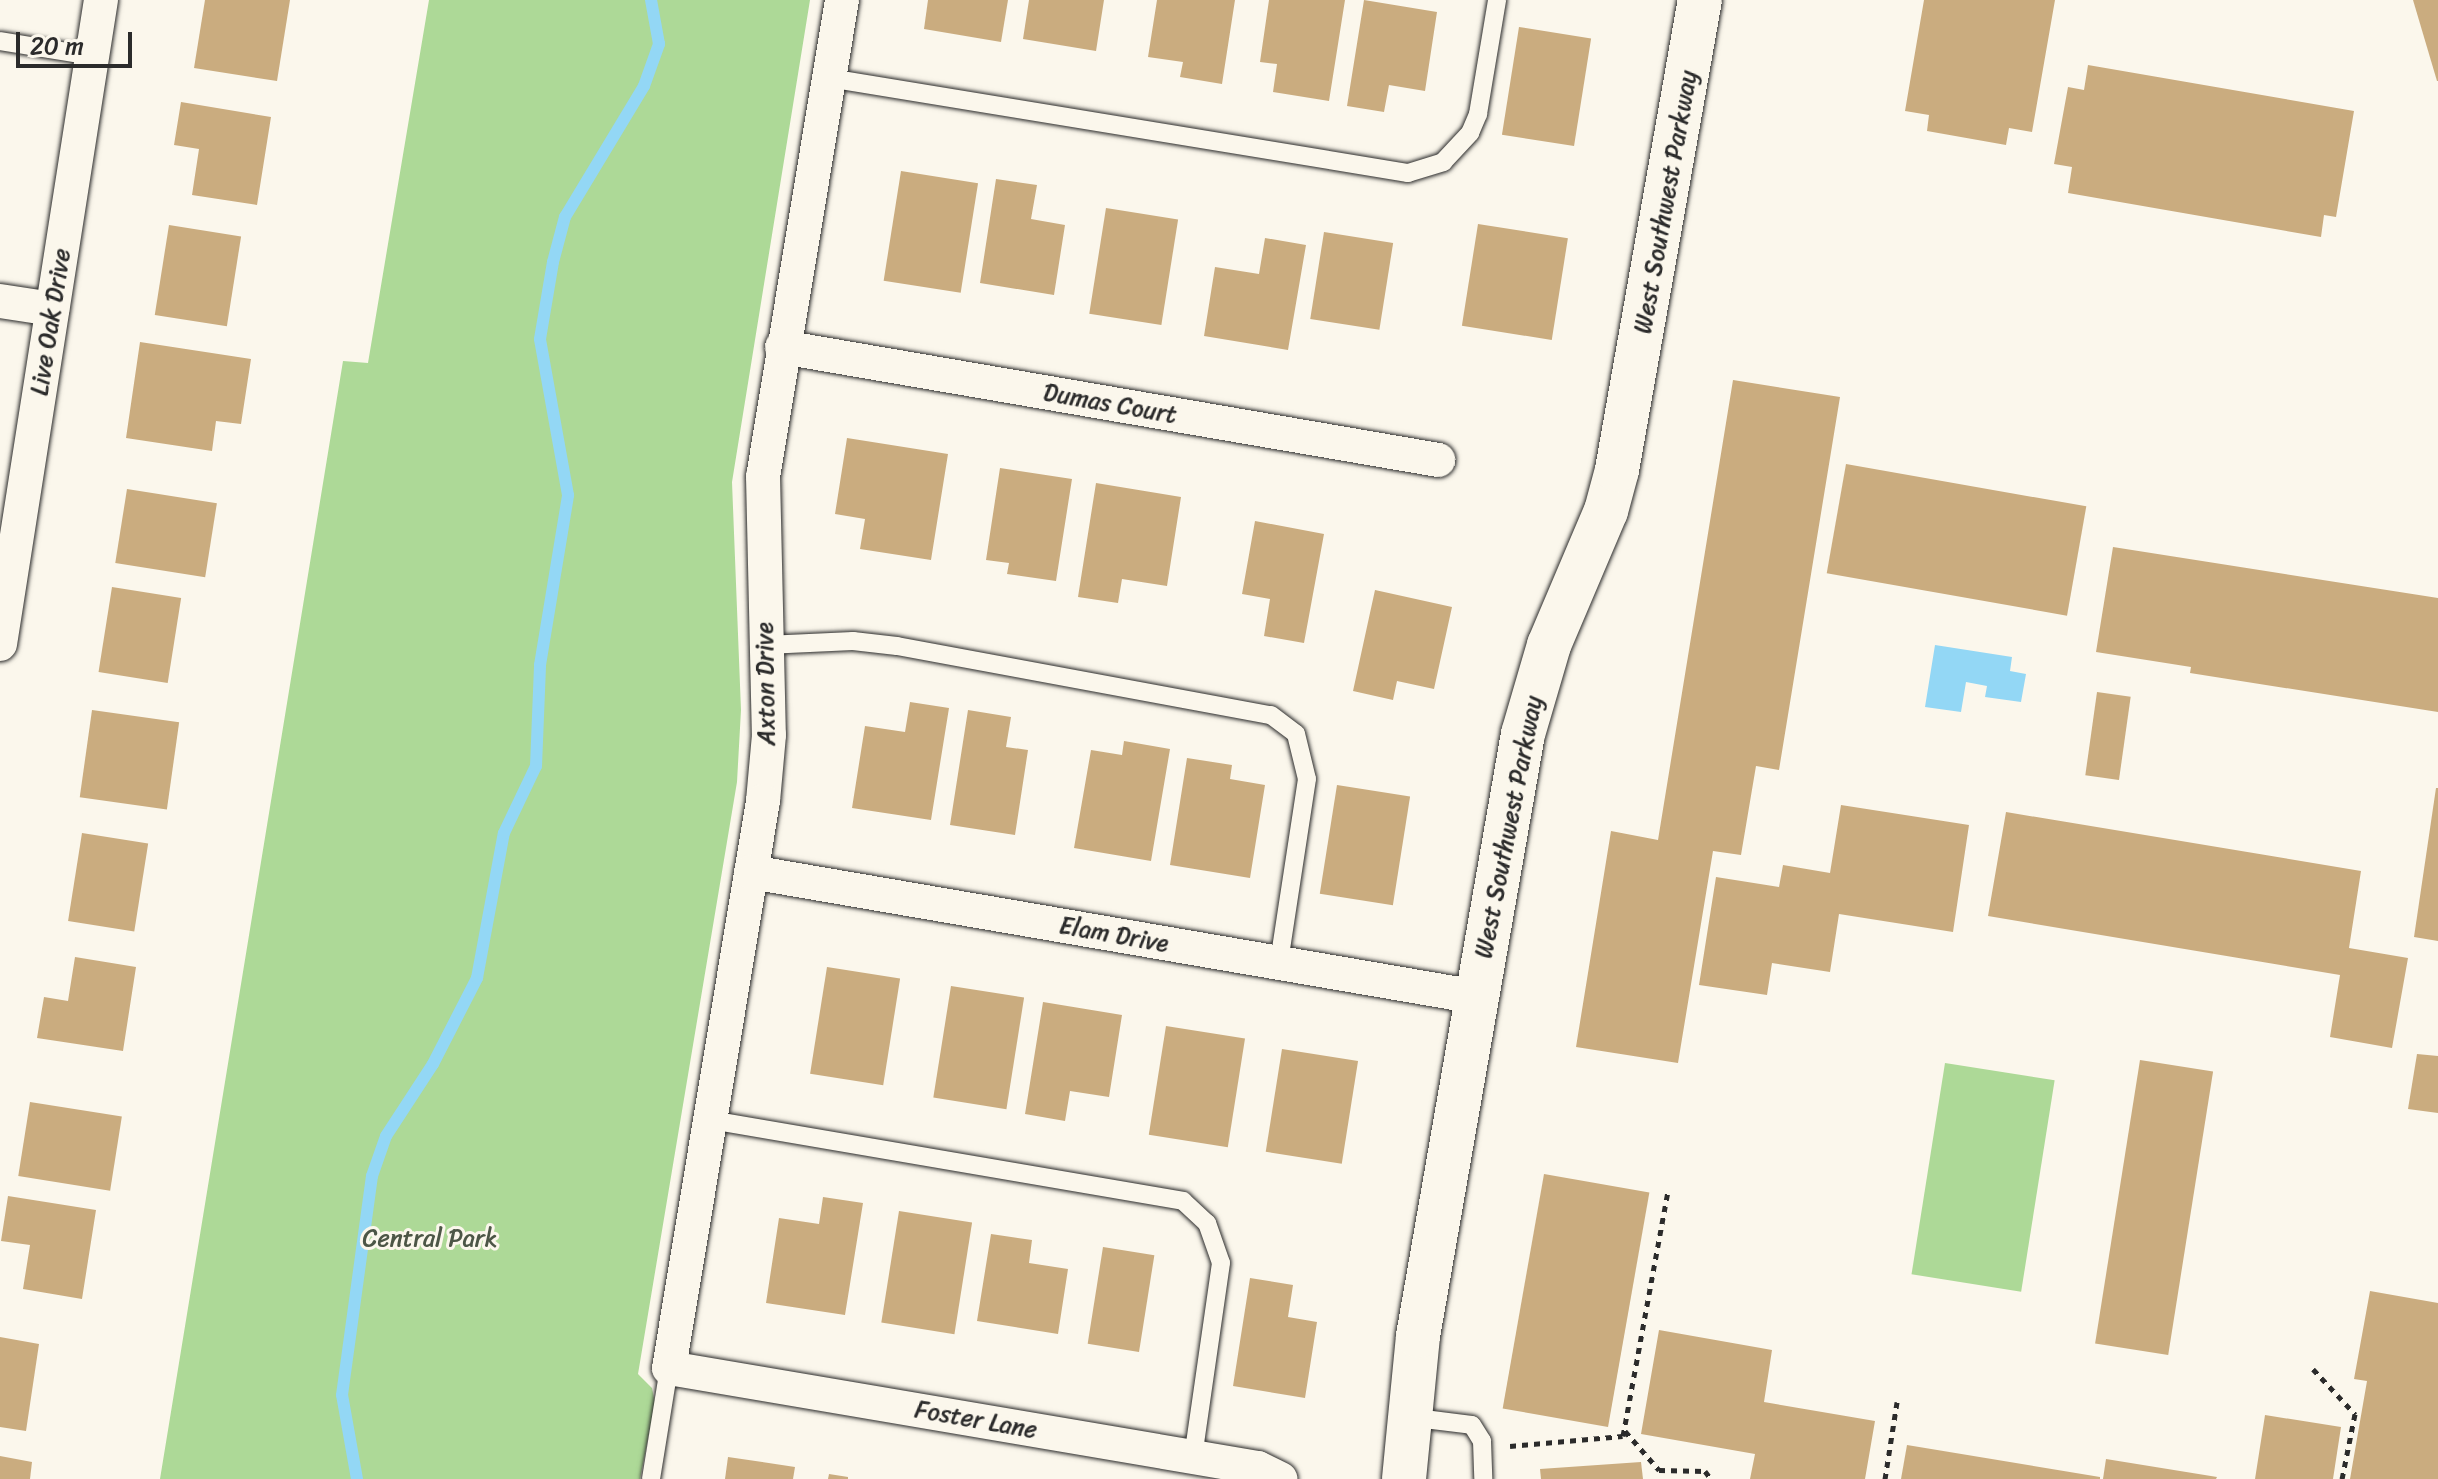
<!DOCTYPE html>
<html>
<head>
<meta charset="utf-8">
<style>
	body { margin:0 }
	#map { position:relative; width:2438px; height:1479px; overflow:hidden; background:#fbf7ec; font-family:Sriracha,sans-serif }
	div>[style] { position:absolute }
	.green>* { inset:0; background:#add997; transform-origin:0 0 }
	.water>* { inset:0; background:#93d7f5 }
	.stream>* { height:12px; margin:-6px; padding:0 6px; transform-origin:6px; border-radius:6px; background:#93d7f5 }
	.building>* { inset:0; background:#caac7f; transform-origin:0 0 }
	.path>* { height:5px; margin-top:-2.5px; transform-origin:0; background:repeating-linear-gradient(90deg,#2b2b2b 0 6px,transparent 0 12px) }
	.roads { filter:drop-shadow(0 0 2px #2b2b2b) drop-shadow(0 0 2px #2b2b2b) }
	.lane>* { height:18px; margin:-9px; padding:0 9px; transform-origin:9px; border-radius:9px; background:#fbf7ec }
	.street>* { height:34px; margin:-17px; padding:0 17px; transform-origin:17px; border-radius:17px; background:#fbf7ec }
	.secondary>* { height:44px; margin:-22px; padding:0 22px; transform-origin:22px; border-radius:22px; background:#fbf7ec }
	span { translate:-50% -50%; white-space:nowrap; text-align:center; line-height:1.15; -webkit-text-stroke:6px #fbf7ec; paint-order:stroke }
	.street-label { font-size:24px; color:#2b2b2b }
	.park-label { font-size:24px; color:#4c5646 }
	.scale { position:absolute; left:16px; top:32px; width:116px; height:36px; box-sizing:border-box; border:4px solid #2b2b2b; border-top:0; padding-left:10px; font-size:24px; line-height:28px; white-space:nowrap; color:#2b2b2b; -webkit-text-stroke:6px #fbf7ec; paint-order:stroke }
</style>
</head>
<body>
<div id="map">
	<div class="green">
		<i style="clip-path:polygon(429px 0,810px 0,732px 482px,741px 710px,737px 782px,638px 1374px,652px 1388px,655px 1403px,640px 1479px,160px 1479px,343px 361px,368px 363px)"></i>
		<i style="left:1945px;top:1063px;width:111px;height:214px;rotate:9deg"></i>
	</div>
	<div class="water">
		<i style="clip-path:polygon(1935px 645px,2012px 657px,2010px 671px,2026px 674px,2021px 702px,1985px 697px,1987px 686px,1966px 682px,1961px 712px,1925px 707px)"></i>
	</div>
	<div class="stream">
		<i style="left:357px;top:1479px;width:85px;rotate:-100.1deg"></i>
		<i style="left:342px;top:1395px;width:221px;rotate:-82.2deg"></i>
		<i style="left:372px;top:1176px;width:42px;rotate:-70.7deg"></i>
		<i style="left:386px;top:1136px;width:86px;rotate:-56.9deg"></i>
		<i style="left:433px;top:1064px;width:97px;rotate:-62.9deg"></i>
		<i style="left:477px;top:978px;width:147px;rotate:-79.5deg"></i>
		<i style="left:504px;top:833px;width:74px;rotate:-64.5deg"></i>
		<i style="left:536px;top:766px;width:101px;rotate:-87.7deg"></i>
		<i style="left:540px;top:665px;width:172px;rotate:-80.6deg"></i>
		<i style="left:568px;top:495px;width:158px;rotate:-100.2deg"></i>
		<i style="left:540px;top:339px;width:78px;rotate:-80.4deg"></i>
		<i style="left:553px;top:262px;width:47px;rotate:-75.1deg"></i>
		<i style="left:565px;top:217px;width:153px;rotate:-58.9deg"></i>
		<i style="left:644px;top:86px;width:45px;rotate:-70.3deg"></i>
		<i style="left:659px;top:44px;width:45px;rotate:-100.3deg"></i>
	</div>
	<div class="building">
		<i style="clip-path:polygon(205px 0,290px 0,277px 81px,194px 68px)"></i>
		<i style="clip-path:polygon(928px 0,1008px 0,1001px 42px,924px 29px)"></i>
		<i style="clip-path:polygon(1029px 0,1104px 0,1096px 51px,1023px 39px)"></i>
		<i style="clip-path:polygon(1157px 0,1235px 0,1222px 84px,1180px 77px,1183px 62px,1148px 57px)"></i>
		<i style="clip-path:polygon(1269px 0,1345px 0,1329px 101px,1273px 92px,1277px 64px,1260px 62px)"></i>
		<i style="clip-path:polygon(1364px 0,1437px 12px,1425px 91px,1389px 85px,1384px 112px,1347px 106px)"></i>
		<i style="clip-path:polygon(1924px 0,2055px 0,2032px 132px,2009px 128px,2006px 145px,1927px 131px,1929px 115px,1905px 111px)"></i>
		<i style="clip-path:polygon(2413px 0,2438px 0,2438px 81px,2437px 81px)"></i>
		<i style="left:1519px;top:27px;width:73px;height:109px;rotate:9deg"></i>
		<i style="clip-path:polygon(2088px 65px,2354px 111px,2336px 217px,2324px 215px,2321px 237px,2068px 193px,2072px 167px,2054px 164px,2068px 87px,2084px 90px)"></i>
		<i style="clip-path:polygon(181px 102px,271px 117px,257px 205px,192px 195px,199px 149px,174px 145px)"></i>
		<i style="left:901px;top:171px;width:78px;height:111px;rotate:9deg"></i>
		<i style="clip-path:polygon(996px 179px,1037px 185px,1031px 219px,1065px 225px,1054px 295px,980px 283px)"></i>
		<i style="left:1106px;top:208px;width:73px;height:107px;rotate:9deg"></i>
		<i style="left:1478px;top:224px;width:91px;height:103px;rotate:9deg"></i>
		<i style="left:169px;top:225px;width:73px;height:91px;rotate:9deg"></i>
		<i style="left:1324px;top:232px;width:70px;height:88px;rotate:9deg"></i>
		<i style="clip-path:polygon(1265px 238px,1306px 245px,1288px 350px,1204px 336px,1215px 267px,1259px 274px)"></i>
		<i style="clip-path:polygon(140px 342px,251px 359px,241px 424px,216px 421px,212px 451px,126px 438px)"></i>
		<i style="clip-path:polygon(1733px 380px,1840px 397px,1779px 770px,1756px 766px,1741px 855px,1713px 851px,1678px 1063px,1576px 1047px,1611px 831px,1658px 840px)"></i>
		<i style="clip-path:polygon(847px 438px,948px 454px,931px 560px,860px 549px,865px 519px,835px 514px)"></i>
		<i style="left:1846px;top:464px;width:244px;height:111px;rotate:10deg"></i>
		<i style="clip-path:polygon(1000px 468px,1072px 479px,1056px 581px,1007px 574px,1009px 563px,986px 560px)"></i>
		<i style="clip-path:polygon(1096px 483px,1181px 497px,1167px 586px,1122px 579px,1118px 603px,1078px 597px)"></i>
		<i style="left:127px;top:489px;width:91px;height:75px;rotate:9deg"></i>
		<i style="clip-path:polygon(1255px 521px,1324px 534px,1304px 643px,1264px 636px,1270px 599px,1242px 594px)"></i>
		<i style="clip-path:polygon(2113px 547px,2438px 598px,2438px 712px,2190px 673px,2191px 667px,2096px 652px)"></i>
		<i style="left:112px;top:587px;width:70px;height:86px;rotate:9deg"></i>
		<i style="clip-path:polygon(1375px 590px,1452px 607px,1434px 689px,1397px 681px,1393px 700px,1353px 691px)"></i>
		<i style="left:2097px;top:692px;width:34px;height:84px;rotate:8deg"></i>
		<i style="clip-path:polygon(910px 702px,949px 708px,931px 820px,852px 808px,865px 726px,905px 732px)"></i>
		<i style="left:92px;top:710px;width:88px;height:88px;rotate:8deg"></i>
		<i style="clip-path:polygon(968px 710px,1011px 717px,1006px 747px,1028px 750px,1015px 835px,950px 825px)"></i>
		<i style="clip-path:polygon(1124px 741px,1170px 749px,1151px 861px,1074px 848px,1091px 750px,1122px 755px)"></i>
		<i style="clip-path:polygon(1187px 758px,1232px 765px,1230px 779px,1265px 785px,1250px 878px,1170px 865px)"></i>
		<i style="left:1337px;top:785px;width:74px;height:110px;rotate:9deg"></i>
		<i style="clip-path:polygon(2436px 788px,2438px 788px,2438px 941px,2414px 937px)"></i>
		<i style="clip-path:polygon(1841px 805px,1969px 825px,1953px 932px,1839px 914px,1830px 972px,1772px 963px,1767px 995px,1699px 985px,1716px 877px,1779px 887px,1783px 865px,1830px 873px)"></i>
		<i style="clip-path:polygon(2006px 812px,2361px 871px,2349px 948px,2408px 958px,2392px 1048px,2330px 1037px,2340px 975px,1988px 916px)"></i>
		<i style="left:82px;top:833px;width:67px;height:89px;rotate:9deg"></i>
		<i style="clip-path:polygon(75px 957px,136px 967px,123px 1051px,37px 1038px,44px 997px,68px 1001px)"></i>
		<i style="left:827px;top:967px;width:74px;height:108px;rotate:9deg"></i>
		<i style="left:951px;top:986px;width:74px;height:113px;rotate:9deg"></i>
		<i style="clip-path:polygon(1043px 1002px,1122px 1015px,1109px 1097px,1070px 1091px,1065px 1121px,1025px 1114px)"></i>
		<i style="left:1166px;top:1026px;width:80px;height:110px;rotate:9deg"></i>
		<i style="left:1282px;top:1049px;width:77px;height:104px;rotate:9deg"></i>
		<i style="clip-path:polygon(2417px 1054px,2438px 1056px,2438px 1113px,2408px 1109px)"></i>
		<i style="left:2140px;top:1060px;width:74px;height:287px;rotate:9deg"></i>
		<i style="left:30px;top:1102px;width:93px;height:75px;rotate:9deg"></i>
		<i style="left:1544px;top:1174px;width:107px;height:238px;rotate:10deg"></i>
		<i style="clip-path:polygon(8px 1196px,96px 1210px,82px 1299px,23px 1289px,30px 1245px,1px 1241px)"></i>
		<i style="clip-path:polygon(823px 1197px,863px 1203px,845px 1315px,766px 1303px,779px 1218px,819px 1224px)"></i>
		<i style="left:899px;top:1211px;width:74px;height:113px;rotate:9deg"></i>
		<i style="clip-path:polygon(991px 1234px,1032px 1240px,1029px 1263px,1068px 1269px,1058px 1334px,977px 1321px)"></i>
		<i style="left:1103px;top:1247px;width:52px;height:98px;rotate:9deg"></i>
		<i style="clip-path:polygon(1250px 1278px,1293px 1285px,1288px 1317px,1317px 1322px,1305px 1398px,1233px 1386px)"></i>
		<i style="clip-path:polygon(2370px 1291px,2438px 1303px,2438px 1479px,2350px 1479px,2367px 1381px,2354px 1379px)"></i>
		<i style="clip-path:polygon(1659px 1330px,1772px 1350px,1764px 1402px,1875px 1421px,1865px 1479px,1750px 1479px,1755px 1454px,1641px 1434px)"></i>
		<i style="clip-path:polygon(0 1337px,39px 1344px,26px 1431px,0 1427px)"></i>
		<i style="clip-path:polygon(2265px 1415px,2341px 1427px,2333px 1479px,2255px 1479px)"></i>
		<i style="clip-path:polygon(1907px 1445px,2100px 1477px,2100px 1479px,1901px 1479px)"></i>
		<i style="clip-path:polygon(0 1456px,32px 1462px,30px 1479px,0 1479px)"></i>
		<i style="clip-path:polygon(728px 1457px,795px 1467px,793px 1479px,725px 1479px)"></i>
		<i style="clip-path:polygon(2106px 1459px,2217px 1477px,2216px 1479px,2103px 1479px)"></i>
		<i style="clip-path:polygon(1641px 1462px,1643px 1479px,1541px 1479px,1540px 1469px)"></i>
		<i style="clip-path:polygon(829px 1474px,848px 1477px,848px 1479px,828px 1479px)"></i>
	</div>
	<div class="path">
		<i style="left:2313px;top:1369px;width:62px;rotate:47deg"></i>
		<i style="left:2355px;top:1414px;width:66px;rotate:101.3deg"></i>
		<i style="left:1625px;top:1431px;width:52px;rotate:48.9deg"></i>
		<i style="left:1659px;top:1470px;width:46px;rotate:1.2deg"></i>
		<i style="left:1705px;top:1471px;width:10px;rotate:53deg"></i>
		<i style="left:1510px;top:1446px;width:113px;rotate:-5.1deg"></i>
		<i style="left:1623px;top:1436px;width:249px;rotate:-79.6deg"></i>
		<i style="left:1885px;top:1479px;width:78px;rotate:-81.1deg"></i>
	</div>
	<div class="roads">
		<div class="lane">
			<i style="left:0;top:41px;width:93px;rotate:9.3deg"></i>
			<i style="left:829px;top:78px;width:587px;rotate:9.32deg"></i>
			<i style="left:1408px;top:173px;width:37px;rotate:-17deg"></i>
			<i style="left:1443px;top:162px;width:40px;rotate:-47deg"></i>
			<i style="left:1470px;top:133px;width:21px;rotate:-67deg"></i>
			<i style="left:1478px;top:114px;width:116px;rotate:-80.5deg"></i>
			<i style="left:766px;top:645px;width:87px;rotate:-2.6deg"></i>
			<i style="left:853px;top:641px;width:44px;rotate:6.5deg"></i>
			<i style="left:897px;top:646px;width:380px;rotate:10.5deg"></i>
			<i style="left:1271px;top:715px;width:31px;rotate:37deg"></i>
			<i style="left:1296px;top:734px;width:46px;rotate:76.3deg"></i>
			<i style="left:1307px;top:779px;width:186px;rotate:98.7deg"></i>
			<i style="left:710px;top:1120px;width:480px;rotate:9.7deg"></i>
			<i style="left:1183px;top:1201px;width:33px;rotate:43deg"></i>
			<i style="left:1207px;top:1223px;width:42px;rotate:70.7deg"></i>
			<i style="left:1221px;top:1263px;width:196px;rotate:98.2deg"></i>
			<i style="left:1408px;top:1417px;width:64px;rotate:7.1deg"></i>
			<i style="left:1472px;top:1425px;width:19px;rotate:58deg"></i>
			<i style="left:1482px;top:1441px;width:38px;rotate:88deg"></i>
			<i style="left:651px;top:1479px;width:112px;rotate:-80.8deg"></i>
		</div>
		<div class="street">
			<i style="left:842px;top:0;width:483px;rotate:99.4deg"></i>
			<i style="left:763px;top:476px;width:259px;rotate:88.7deg"></i>
			<i style="left:769px;top:735px;width:66px;rotate:95.2deg"></i>
			<i style="left:763px;top:801px;width:575px;rotate:99.41deg"></i>
			<i style="left:669px;top:1368px;width:597px;rotate:9.64deg"></i>
			<i style="left:1258px;top:1468px;width:25px;rotate:26deg"></i>
			<i style="left:0;top:301px;width:53px;rotate:8.7deg"></i>
			<i style="left:782px;top:347px;width:666px;rotate:9.77deg"></i>
			<i style="left:0;top:644px;width:652px;rotate:-81.09deg"></i>
			<i style="left:751px;top:872px;width:737px;rotate:9.77deg"></i>
		</div>
		<div class="secondary">
			<i style="left:1404px;top:1479px;width:144px;rotate:-84.4deg"></i>
			<i style="left:1418px;top:1336px;width:611px;rotate:-80.11deg"></i>
			<i style="left:1523px;top:734px;width:93px;rotate:-73.7deg"></i>
			<i style="left:1549px;top:645px;width:146px;rotate:-67deg"></i>
			<i style="left:1606px;top:511px;width:42px;rotate:-75deg"></i>
			<i style="left:1617px;top:470px;width:477px;rotate:-80deg"></i>
		</div>
	</div>
	<div class="street-label">
		<span style="left:1666px;top:202px;rotate:-80deg">West Southwest Parkway</span>
		<span style="left:51px;top:322px;rotate:-81deg">Live Oak Drive</span>
		<span style="left:1110px;top:404px;rotate:10deg">Dumas Court</span>
		<span style="left:766px;top:684px;rotate:-91deg">Axton Drive</span>
		<span style="left:1509px;top:827px;rotate:-79deg">West Southwest Parkway</span>
		<span style="left:1114px;top:935px;rotate:10deg">Elam Drive</span>
		<span style="left:976px;top:1420px;rotate:10deg">Foster Lane</span>
	</div>
	<div class="park-label">
		<span style="left:430px;top:1239px">Central Park</span>
	</div>
	<div class="scale">20 m</div>
</div>
</body>
</html>
